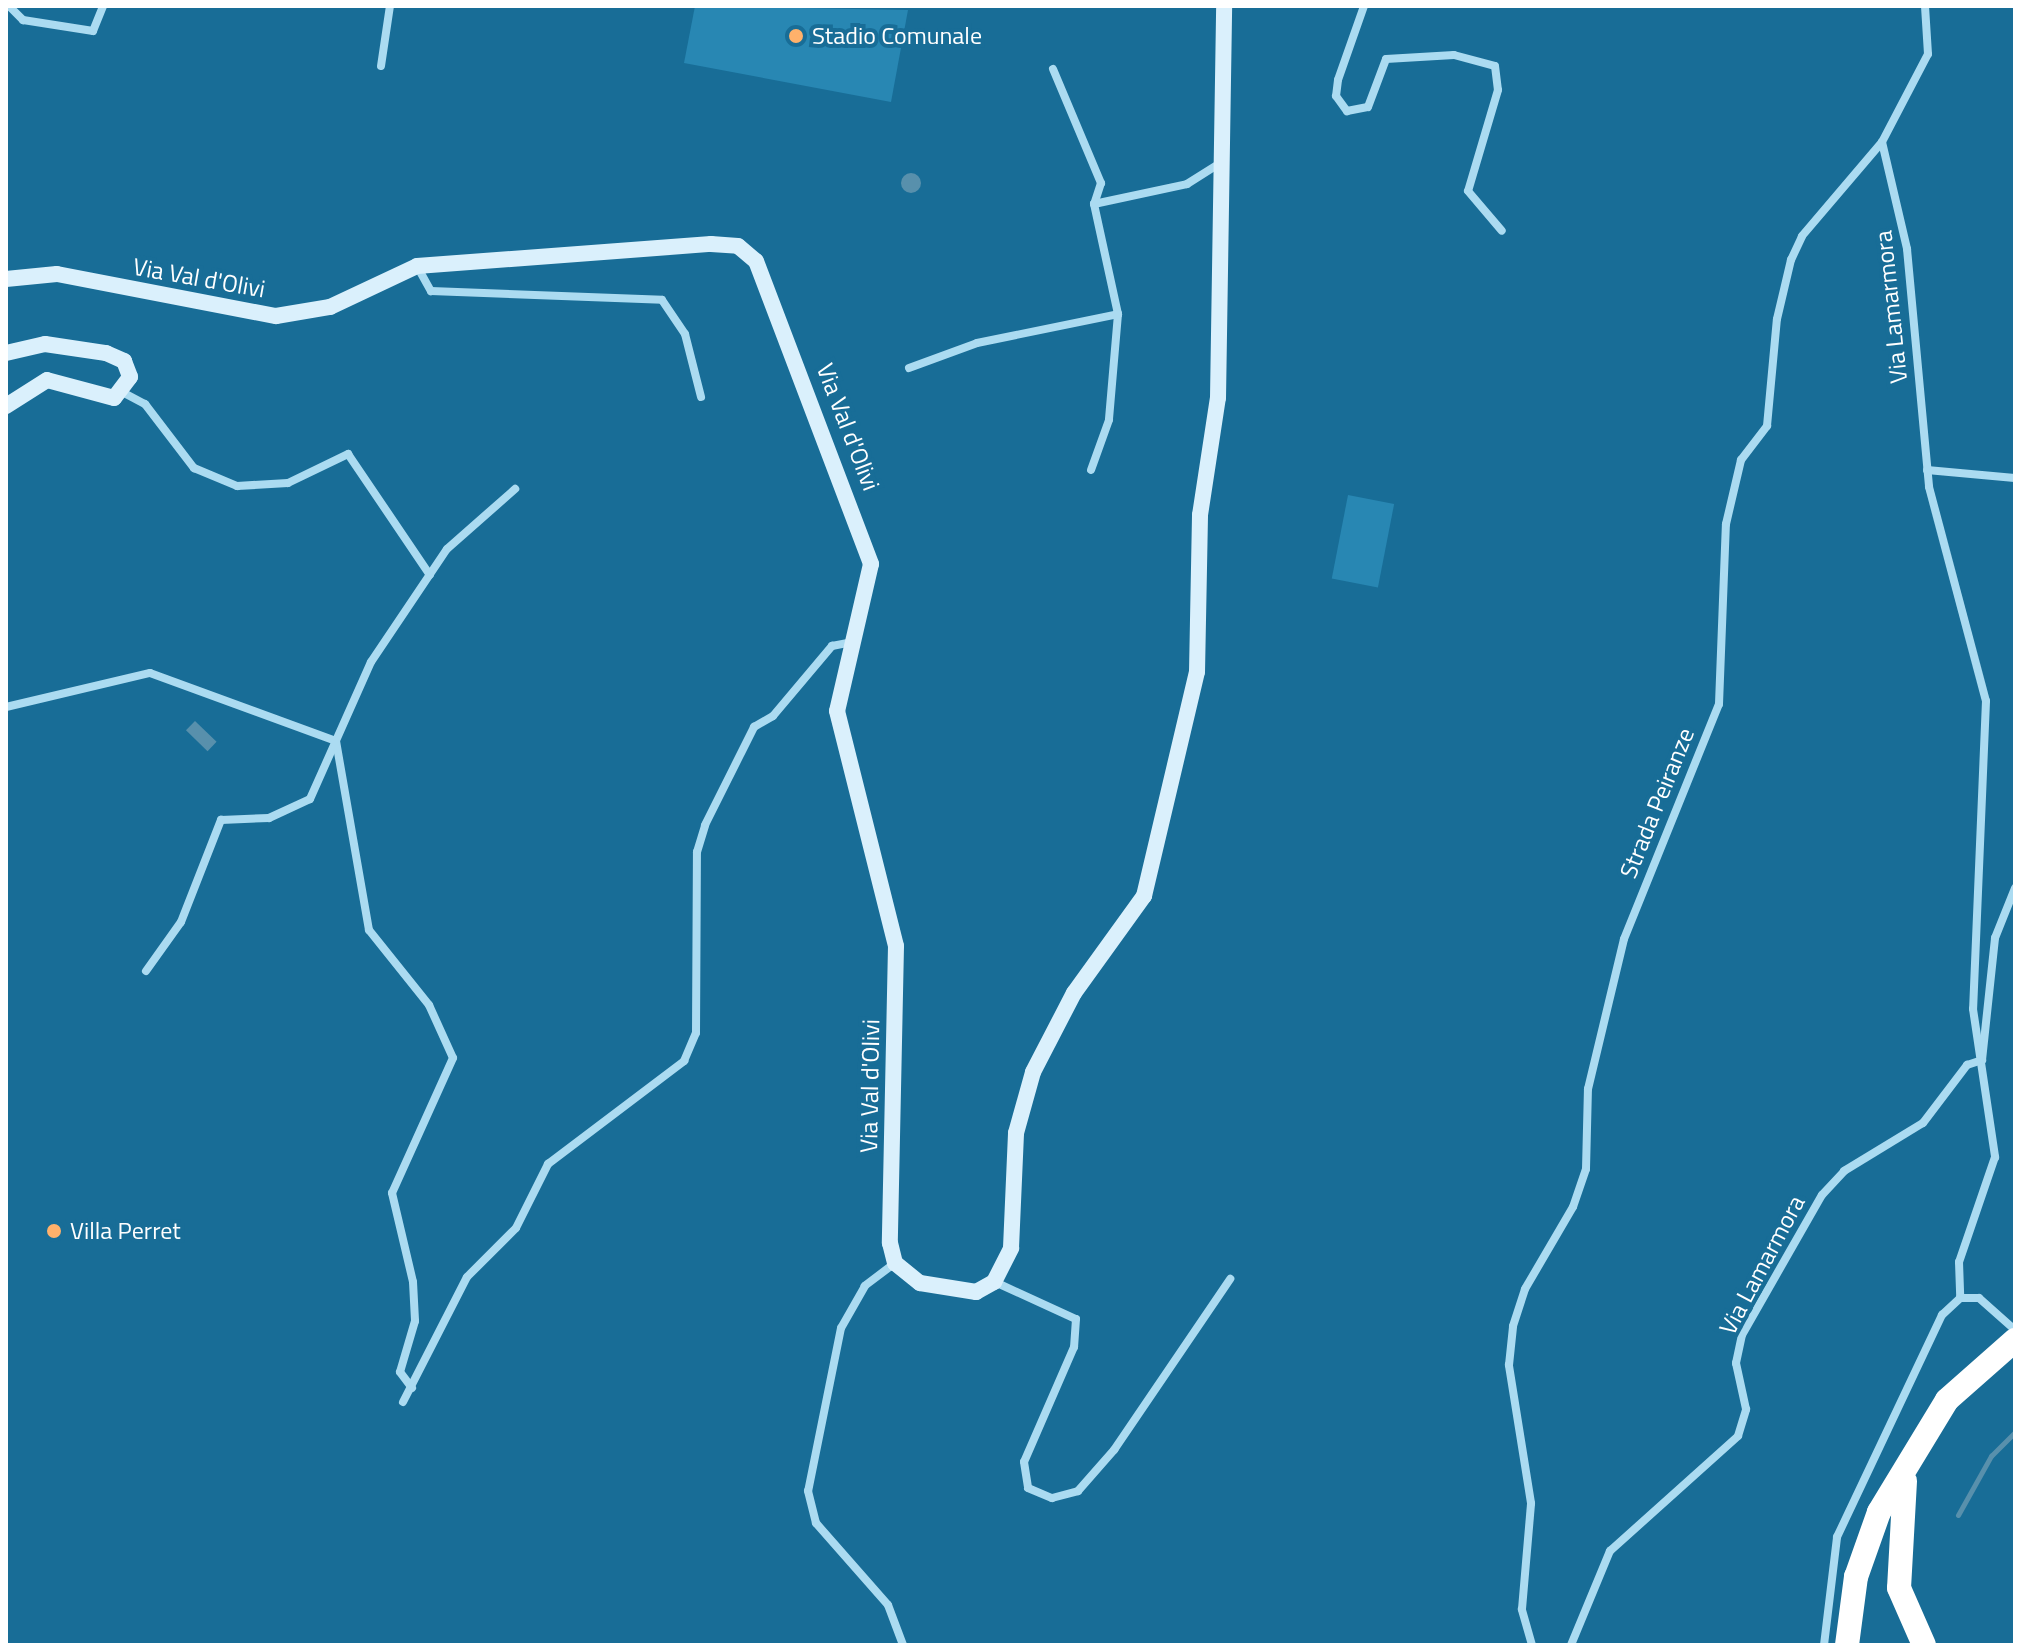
<!DOCTYPE html>
<html>
<head>
<meta charset="utf-8">
<style>
	body { margin:0 }
	#map { position:relative; width:2021px; height:1651px; overflow:hidden; background:#186d97; font-family:"Titillium Web",sans-serif }
	div>[style] { position:absolute }
	.green>* { inset:0; background:#2887b3; transform-origin:0 0 }
	.water>* { inset:0; background:#5890ac; transform-origin:0 0 }
	.round { border-radius:50% }
	.stream>* { height:5px; margin:-2.5px; padding:0 2.5px; transform-origin:2.5px; border-radius:2.5px; background:#5890ac }
	.street>* { height:8px; margin:-4px; padding:0 4px; transform-origin:4px; border-radius:4px; background:#abdbf1 }
	.secondary>* { height:16px; margin:-8px; padding:0 8px; transform-origin:8px; border-radius:8px; background:#daf0fc }
	.highway>* { height:24px; margin:-12px; padding:0 12px; transform-origin:12px; border-radius:12px; background:#fff }
	.dots>* { width:22px; height:22px; translate:-50% -50%; box-sizing:border-box; border:4px solid #186d97; border-radius:50% }
	span { translate:-50% -50%; white-space:nowrap; text-align:center; line-height:1.15; -webkit-text-stroke:8px #186d97; paint-order:stroke }
	.poi-label { font-size:24px; color:#fff }
	.left { translate:0 -50%; text-align:left }
	.street-label { font-size:24px; color:#fff }
	.frame { position:absolute; inset:0; border:8px solid #fff; pointer-events:none }
</style>
</head>
<body>
<div id="map">
	<div class="green">
		<i style="clip-path:polygon(695px 6px,908px 10px,891px 102px,684px 63px)"></i>
		<i style="left:1348px;top:495px;width:47px;height:85px;rotate:11deg"></i>
	</div>
	<div class="water">
		<i class="round" style="left:901px;top:173px;width:20px;height:20px"></i>
		<i style="left:195px;top:721px;width:30px;height:13px;rotate:44deg"></i>
	</div>
	<div class="stream">
		<i style="left:1958px;top:1515px;width:68px;rotate:-60.8deg"></i>
		<i style="left:1991px;top:1456px;width:34px;rotate:-45deg"></i>
	</div>
	<div class="street">
		<i style="left:9px;top:6px;width:20px;rotate:45deg"></i>
		<i style="left:23px;top:20px;width:71px;rotate:8.9deg"></i>
		<i style="left:93px;top:31px;width:27px;rotate:-68deg"></i>
		<i style="left:1364px;top:6px;width:78px;rotate:109.4deg"></i>
		<i style="left:1338px;top:80px;width:16px;rotate:97deg"></i>
		<i style="left:1336px;top:96px;width:19px;rotate:54deg"></i>
		<i style="left:1347px;top:111px;width:21px;rotate:-11deg"></i>
		<i style="left:1368px;top:107px;width:51px;rotate:-69.4deg"></i>
		<i style="left:1386px;top:59px;width:68px;rotate:-3.4deg"></i>
		<i style="left:1454px;top:55px;width:42px;rotate:15deg"></i>
		<i style="left:1495px;top:66px;width:24px;rotate:83deg"></i>
		<i style="left:1498px;top:90px;width:105px;rotate:106.5deg"></i>
		<i style="left:1468px;top:191px;width:52px;rotate:49.6deg"></i>
		<i style="left:381px;top:66px;width:61px;rotate:-81.5deg"></i>
		<i style="left:1053px;top:69px;width:124px;rotate:67.2deg"></i>
		<i style="left:1101px;top:183px;width:22px;rotate:108deg"></i>
		<i style="left:1094px;top:204px;width:113px;rotate:77.7deg"></i>
		<i style="left:1118px;top:314px;width:106px;rotate:94.9deg"></i>
		<i style="left:1109px;top:420px;width:53px;rotate:109.8deg"></i>
		<i style="left:1882px;top:142px;width:110px;rotate:76.8deg"></i>
		<i style="left:1907px;top:249px;width:239px;rotate:84.7deg"></i>
		<i style="left:1929px;top:487px;width:221px;rotate:75.1deg"></i>
		<i style="left:1986px;top:701px;width:308px;rotate:92.4deg"></i>
		<i style="left:1973px;top:1009px;width:150px;rotate:81.5deg"></i>
		<i style="left:1995px;top:1157px;width:111px;rotate:108.9deg"></i>
		<i style="left:1959px;top:1262px;width:36px;rotate:88deg"></i>
		<i style="left:1094px;top:204px;width:95px;rotate:-12.1deg"></i>
		<i style="left:1187px;top:184px;width:41px;rotate:-32.2deg"></i>
		<i style="left:417px;top:266px;width:29px;rotate:61deg"></i>
		<i style="left:431px;top:291px;width:231px;rotate:2.2deg"></i>
		<i style="left:662px;top:300px;width:41px;rotate:55.9deg"></i>
		<i style="left:685px;top:334px;width:65px;rotate:75.7deg"></i>
		<i style="left:909px;top:368px;width:72px;rotate:-20.2deg"></i>
		<i style="left:977px;top:343px;width:144px;rotate:-11.6deg"></i>
		<i style="left:124px;top:393px;width:24px;rotate:28deg"></i>
		<i style="left:145px;top:404px;width:81px;rotate:52.6deg"></i>
		<i style="left:194px;top:468px;width:47px;rotate:22.7deg"></i>
		<i style="left:237px;top:486px;width:51px;rotate:-3.4deg"></i>
		<i style="left:288px;top:483px;width:67px;rotate:-25.8deg"></i>
		<i style="left:348px;top:454px;width:146px;rotate:55.9deg"></i>
		<i style="left:1927px;top:470px;width:88px;rotate:5.2deg"></i>
		<i style="left:6px;top:707px;width:148px;rotate:-13.3deg"></i>
		<i style="left:150px;top:673px;width:198px;rotate:20.1deg"></i>
		<i style="left:336px;top:741px;width:192px;rotate:80.1deg"></i>
		<i style="left:369px;top:930px;width:96px;rotate:51.3deg"></i>
		<i style="left:429px;top:1005px;width:58px;rotate:65.6deg"></i>
		<i style="left:453px;top:1058px;width:148px;rotate:114.3deg"></i>
		<i style="left:392px;top:1193px;width:91px;rotate:76.7deg"></i>
		<i style="left:413px;top:1282px;width:39px;rotate:87deg"></i>
		<i style="left:415px;top:1321px;width:53px;rotate:106.4deg"></i>
		<i style="left:400px;top:1372px;width:20px;rotate:53deg"></i>
		<i style="left:146px;top:971px;width:60px;rotate:-54.5deg"></i>
		<i style="left:181px;top:922px;width:110px;rotate:-68.6deg"></i>
		<i style="left:221px;top:820px;width:48px;rotate:-2.4deg"></i>
		<i style="left:269px;top:818px;width:45px;rotate:-24.9deg"></i>
		<i style="left:310px;top:799px;width:150px;rotate:-66deg"></i>
		<i style="left:371px;top:662px;width:136px;rotate:-56.1deg"></i>
		<i style="left:447px;top:549px;width:91px;rotate:-41.4deg"></i>
		<i style="left:895px;top:1263px;width:38px;rotate:143deg"></i>
		<i style="left:865px;top:1286px;width:48px;rotate:119.7deg"></i>
		<i style="left:841px;top:1328px;width:166px;rotate:101.4deg"></i>
		<i style="left:808px;top:1491px;width:33px;rotate:76deg"></i>
		<i style="left:816px;top:1523px;width:109px;rotate:48.7deg"></i>
		<i style="left:888px;top:1605px;width:43px;rotate:69.4deg"></i>
		<i style="left:995px;top:1282px;width:89px;rotate:24.6deg"></i>
		<i style="left:1076px;top:1319px;width:28px;rotate:94deg"></i>
		<i style="left:1074px;top:1347px;width:125px;rotate:113.5deg"></i>
		<i style="left:1024px;top:1462px;width:26px;rotate:81deg"></i>
		<i style="left:1028px;top:1488px;width:26px;rotate:23deg"></i>
		<i style="left:1052px;top:1498px;width:27px;rotate:-15deg"></i>
		<i style="left:1078px;top:1491px;width:55px;rotate:-48.7deg"></i>
		<i style="left:1114px;top:1450px;width:207px;rotate:-55.8deg"></i>
		<i style="left:403px;top:1402px;width:140px;rotate:-62.9deg"></i>
		<i style="left:467px;top:1277px;width:69px;rotate:-45deg"></i>
		<i style="left:516px;top:1228px;width:72px;rotate:-63.4deg"></i>
		<i style="left:548px;top:1164px;width:171px;rotate:-37.1deg"></i>
		<i style="left:684px;top:1061px;width:30px;rotate:-67deg"></i>
		<i style="left:696px;top:1033px;width:181px;rotate:-89.7deg"></i>
		<i style="left:697px;top:852px;width:28px;rotate:-73deg"></i>
		<i style="left:705px;top:825px;width:110px;rotate:-63.4deg"></i>
		<i style="left:754px;top:727px;width:22px;rotate:-30deg"></i>
		<i style="left:773px;top:716px;width:92px;rotate:-49.9deg"></i>
		<i style="left:832px;top:646px;width:20px;rotate:-11deg"></i>
		<i style="left:1532px;top:1645px;width:37px;rotate:-106deg"></i>
		<i style="left:1522px;top:1609px;width:106px;rotate:-85.1deg"></i>
		<i style="left:1531px;top:1503px;width:140px;rotate:-99.1deg"></i>
		<i style="left:1509px;top:1365px;width:39px;rotate:-84deg"></i>
		<i style="left:1513px;top:1326px;width:39px;rotate:-72deg"></i>
		<i style="left:1525px;top:1289px;width:95px;rotate:-59.7deg"></i>
		<i style="left:1573px;top:1207px;width:40px;rotate:-71.1deg"></i>
		<i style="left:1586px;top:1169px;width:80px;rotate:-88.6deg"></i>
		<i style="left:1588px;top:1089px;width:154px;rotate:-76.5deg"></i>
		<i style="left:1624px;top:939px;width:253px;rotate:-68deg"></i>
		<i style="left:1719px;top:704px;width:180px;rotate:-87.8deg"></i>
		<i style="left:1726px;top:524px;width:66px;rotate:-76.8deg"></i>
		<i style="left:1741px;top:460px;width:43px;rotate:-52.6deg"></i>
		<i style="left:1767px;top:426px;width:107px;rotate:-84.7deg"></i>
		<i style="left:1777px;top:319px;width:61px;rotate:-76.7deg"></i>
		<i style="left:1791px;top:260px;width:26px;rotate:-65deg"></i>
		<i style="left:1802px;top:236px;width:123px;rotate:-49.6deg"></i>
		<i style="left:1882px;top:142px;width:99px;rotate:-62.4deg"></i>
		<i style="left:1928px;top:54px;width:48px;rotate:-93.6deg"></i>
		<i style="left:1571px;top:1645px;width:102px;rotate:-67.5deg"></i>
		<i style="left:1610px;top:1551px;width:172px;rotate:-41.9deg"></i>
		<i style="left:1738px;top:1436px;width:28px;rotate:-73deg"></i>
		<i style="left:1746px;top:1409px;width:47px;rotate:-102.3deg"></i>
		<i style="left:1736px;top:1363px;width:29px;rotate:-78deg"></i>
		<i style="left:1742px;top:1335px;width:161px;rotate:-60.3deg"></i>
		<i style="left:1822px;top:1195px;width:33px;rotate:-47deg"></i>
		<i style="left:1844px;top:1171px;width:92px;rotate:-31.3deg"></i>
		<i style="left:1923px;top:1123px;width:73px;rotate:-52.8deg"></i>
		<i style="left:1967px;top:1065px;width:16px;rotate:-18deg"></i>
		<i style="left:1982px;top:1060px;width:123px;rotate:-83.9deg"></i>
		<i style="left:1995px;top:938px;width:54px;rotate:-68.2deg"></i>
		<i style="left:1824px;top:1645px;width:109px;rotate:-83.1deg"></i>
		<i style="left:1837px;top:1537px;width:246px;rotate:-64.7deg"></i>
		<i style="left:1942px;top:1315px;width:25px;rotate:-43deg"></i>
		<i style="left:1960px;top:1298px;width:19px"></i>
		<i style="left:1979px;top:1298px;width:48px;rotate:41.6deg"></i>
	</div>
	<div class="secondary">
		<i style="left:6px;top:279px;width:51px;rotate:-5.6deg"></i>
		<i style="left:57px;top:274px;width:223px;rotate:10.9deg"></i>
		<i style="left:276px;top:316px;width:55px;rotate:-9.5deg"></i>
		<i style="left:330px;top:307px;width:96px;rotate:-25.2deg"></i>
		<i style="left:417px;top:266px;width:295px;rotate:-4.3deg"></i>
		<i style="left:711px;top:244px;width:27px;rotate:4deg"></i>
		<i style="left:738px;top:246px;width:23px;rotate:40deg"></i>
		<i style="left:756px;top:261px;width:324px;rotate:69.2deg"></i>
		<i style="left:871px;top:564px;width:151px;rotate:103deg"></i>
		<i style="left:837px;top:711px;width:242px;rotate:75.9deg"></i>
		<i style="left:896px;top:946px;width:297px;rotate:91.2deg"></i>
		<i style="left:890px;top:1243px;width:21px;rotate:76deg"></i>
		<i style="left:895px;top:1263px;width:32px;rotate:39deg"></i>
		<i style="left:920px;top:1283px;width:57px;rotate:9.1deg"></i>
		<i style="left:976px;top:1292px;width:21px;rotate:-29deg"></i>
		<i style="left:994px;top:1282px;width:38px;rotate:-63deg"></i>
		<i style="left:1011px;top:1248px;width:115px;rotate:-87.5deg"></i>
		<i style="left:1016px;top:1133px;width:63px;rotate:-74.4deg"></i>
		<i style="left:1033px;top:1072px;width:89px;rotate:-62.6deg"></i>
		<i style="left:1074px;top:993px;width:120px;rotate:-54.2deg"></i>
		<i style="left:1144px;top:896px;width:230px;rotate:-76.7deg"></i>
		<i style="left:1197px;top:672px;width:157px;rotate:-88.9deg"></i>
		<i style="left:1200px;top:515px;width:118px;rotate:-81.3deg"></i>
		<i style="left:1218px;top:398px;width:392px;rotate:-89.1deg"></i>
		<i style="left:6px;top:353px;width:40px;rotate:-13deg"></i>
		<i style="left:45px;top:344px;width:62px;rotate:8.4deg"></i>
		<i style="left:106px;top:353px;width:20px;rotate:24deg"></i>
		<i style="left:124px;top:361px;width:17px;rotate:69deg"></i>
		<i style="left:130px;top:377px;width:26px;rotate:127deg"></i>
		<i style="left:114px;top:398px;width:69px;rotate:-165deg"></i>
		<i style="left:47px;top:380px;width:49px;rotate:147.6deg"></i>
	</div>
	<div class="highway">
		<i style="left:1905px;top:1481px;width:107px;rotate:93.2deg"></i>
		<i style="left:1899px;top:1588px;width:62px;rotate:66.3deg"></i>
		<i style="left:1847px;top:1645px;width:69px;rotate:-82.5deg"></i>
		<i style="left:1856px;top:1577px;width:69px;rotate:-70.5deg"></i>
		<i style="left:1879px;top:1512px;width:131px;rotate:-58.7deg"></i>
		<i style="left:1947px;top:1400px;width:91px;rotate:-41.4deg"></i>
	</div>
	<div class="dots">
		<i style="left:796px;top:36px;background:#ffb16b"></i>
		<i style="left:54px;top:1231px;background:#ffb16b"></i>
	</div>
	<div class="poi-label">
		<span class="left" style="left:812px;top:36px">Stadio Comunale</span>
		<span class="left" style="left:70px;top:1231px">Villa Perret</span>
	</div>
	<div class="street-label">
		<span style="left:199px;top:278px;rotate:10deg">Via Val d'Olivi</span>
		<span style="left:1891px;top:307px;rotate:-96deg">Via Lamarmora</span>
		<span style="left:848px;top:427px;rotate:69deg">Via Val d'Olivi</span>
		<span style="left:1657px;top:803px;rotate:-68deg">Strada Peiranze</span>
		<span style="left:870px;top:1086px;rotate:-89deg">Via Val d'Olivi</span>
		<span style="left:1762px;top:1265px;rotate:-62deg">Via Lamarmora</span>
	</div>
	<div class="frame"></div>
</div>
</body>
</html>
